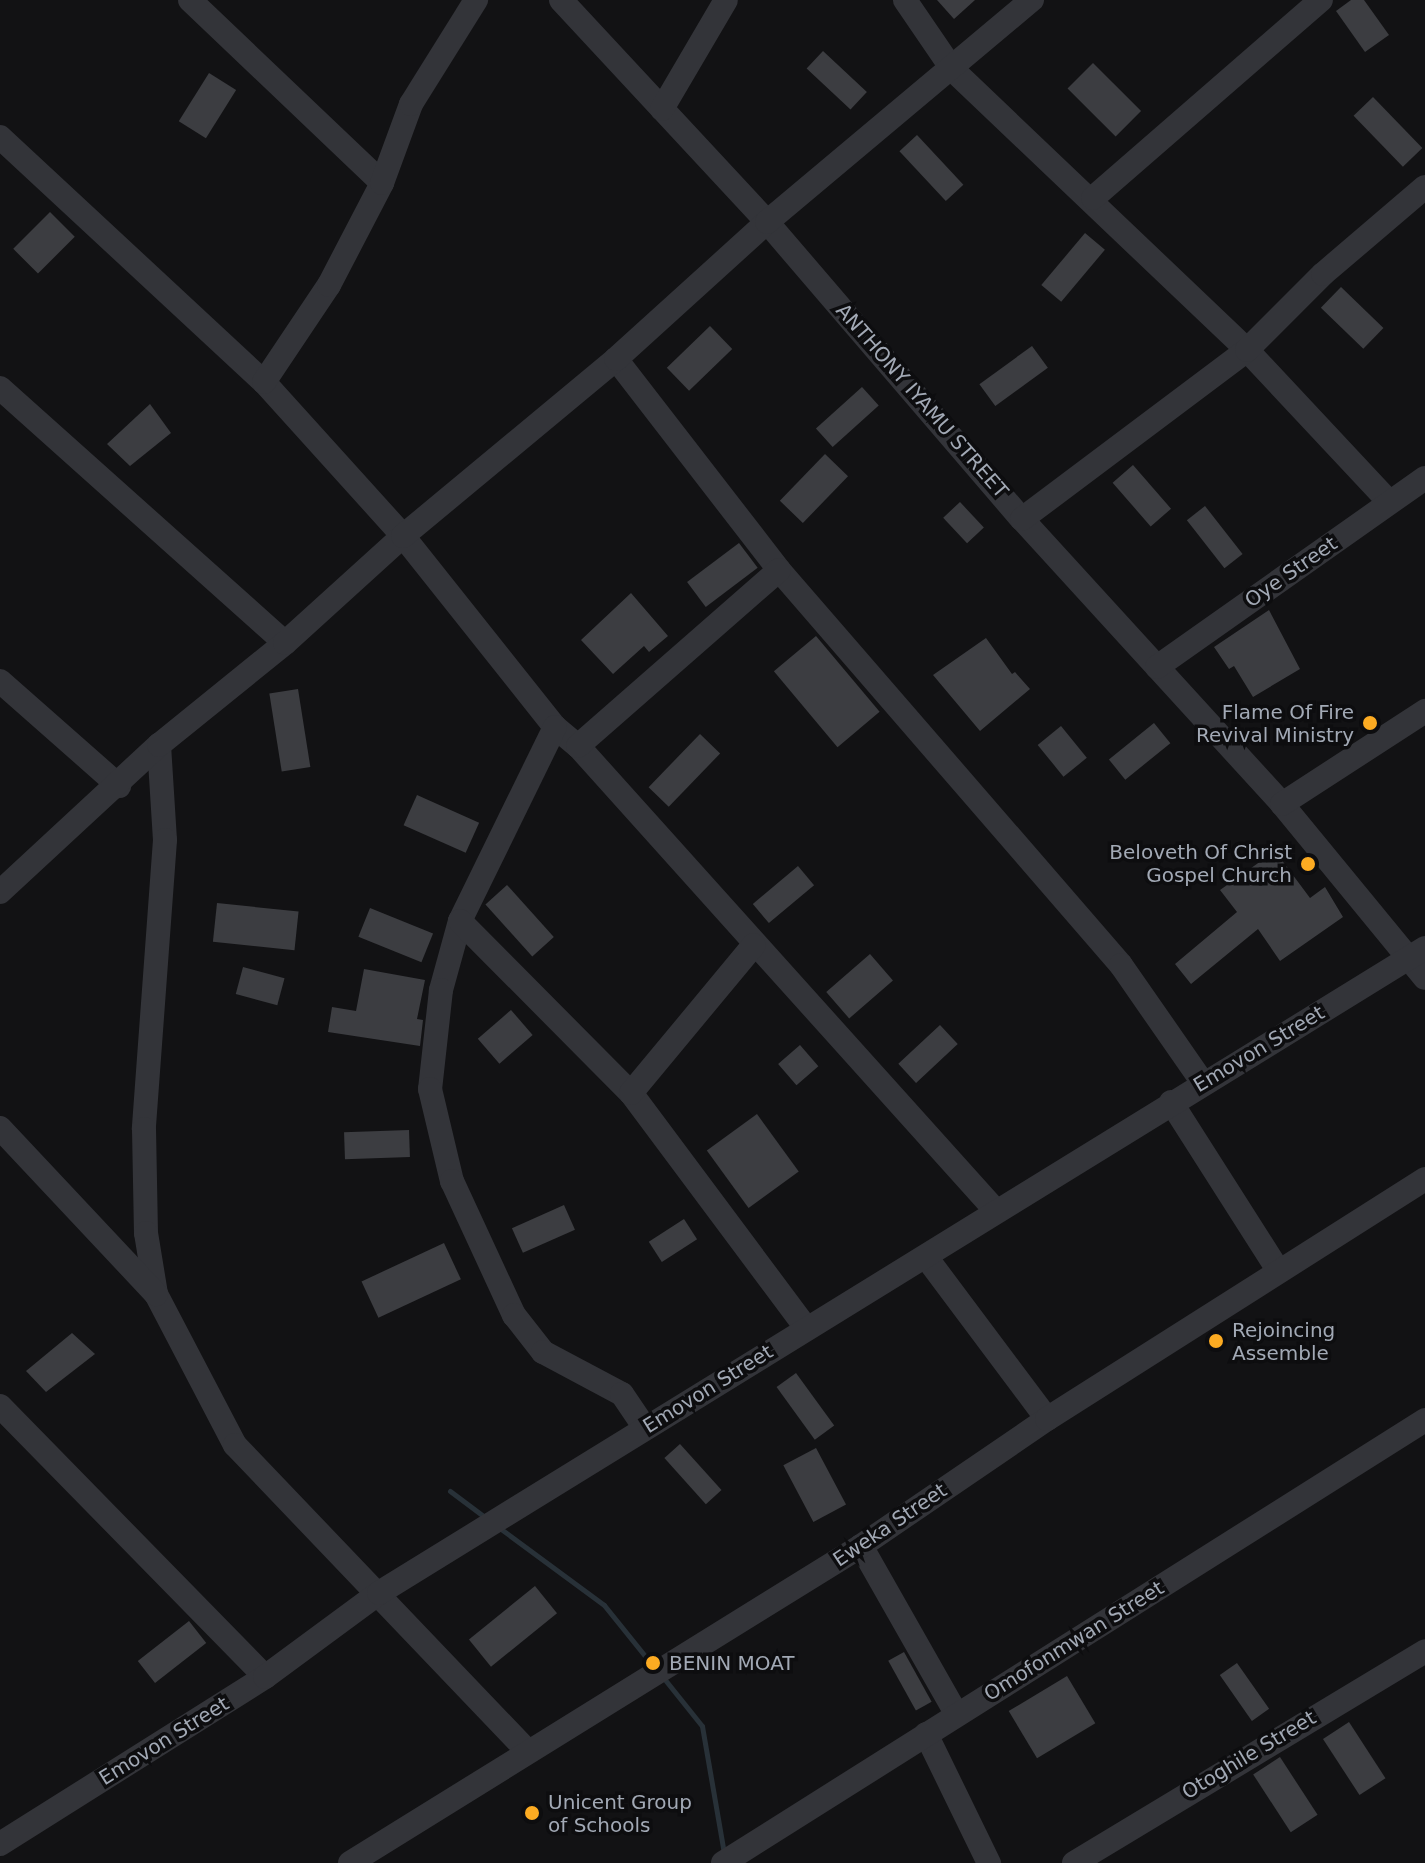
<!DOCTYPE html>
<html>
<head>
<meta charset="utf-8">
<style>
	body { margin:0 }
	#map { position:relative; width:1425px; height:1863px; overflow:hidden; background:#121214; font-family:"DejaVu Sans",sans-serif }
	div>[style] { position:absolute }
	.stream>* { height:5px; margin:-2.5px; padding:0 2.5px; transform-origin:2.5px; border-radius:2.5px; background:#283138 }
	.building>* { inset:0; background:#3c3d41; transform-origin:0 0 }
	.minor>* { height:24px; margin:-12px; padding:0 12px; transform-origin:12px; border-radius:12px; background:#333439 }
	.dots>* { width:22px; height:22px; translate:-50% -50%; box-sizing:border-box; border:4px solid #0d0d0f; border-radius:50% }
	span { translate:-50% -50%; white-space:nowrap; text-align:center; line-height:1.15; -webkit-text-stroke:7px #0d0d0f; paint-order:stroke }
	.street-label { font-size:20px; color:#a2a9b5 }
	.poi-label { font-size:20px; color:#a2a9b5 }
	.right { translate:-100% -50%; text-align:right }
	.left { translate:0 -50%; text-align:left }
</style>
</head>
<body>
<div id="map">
	<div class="stream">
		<i style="left:450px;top:1491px;width:45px;rotate:36.9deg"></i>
		<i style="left:501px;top:1529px;width:128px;rotate:36.4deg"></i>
		<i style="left:604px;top:1605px;width:78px;rotate:51.2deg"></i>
		<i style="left:662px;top:1676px;width:64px;rotate:51.3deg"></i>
		<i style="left:702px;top:1726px;width:130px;rotate:80.2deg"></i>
	</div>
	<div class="building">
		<i style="clip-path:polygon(937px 0,975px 0,954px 19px)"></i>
		<i style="clip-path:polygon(1351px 0,1364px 0,1389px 35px,1365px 52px,1336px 11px)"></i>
		<i style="left:823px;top:51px;width:60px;height:24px;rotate:43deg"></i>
		<i style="left:1093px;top:63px;width:68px;height:36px;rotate:45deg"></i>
		<i style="left:209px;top:73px;width:32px;height:57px;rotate:32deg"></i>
		<i style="left:1373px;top:97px;width:71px;height:27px;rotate:46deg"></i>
		<i style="left:917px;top:135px;width:68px;height:24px;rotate:47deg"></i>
		<i style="left:50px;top:212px;width:35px;height:52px;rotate:45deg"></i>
		<i style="left:1085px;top:233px;width:26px;height:68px;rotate:40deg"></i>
		<i style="left:1341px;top:287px;width:59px;height:29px;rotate:44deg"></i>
		<i style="left:710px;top:326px;width:32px;height:60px;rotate:46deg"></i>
		<i style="left:1032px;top:346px;width:27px;height:65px;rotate:54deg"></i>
		<i style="left:862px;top:387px;width:25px;height:62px;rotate:48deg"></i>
		<i style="clip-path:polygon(150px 404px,171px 433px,130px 466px,107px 444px)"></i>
		<i style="left:825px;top:454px;width:32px;height:65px;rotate:44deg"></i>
		<i style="left:1133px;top:465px;width:58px;height:27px;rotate:49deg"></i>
		<i style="left:960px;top:502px;width:35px;height:23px;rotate:47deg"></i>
		<i style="left:1205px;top:506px;width:61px;height:23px;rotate:52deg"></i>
		<i style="left:739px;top:543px;width:31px;height:65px;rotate:53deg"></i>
		<i style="clip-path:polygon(631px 593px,668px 636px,649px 652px,644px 646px,613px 674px,581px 640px)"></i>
		<i style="clip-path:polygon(1269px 610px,1300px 669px,1253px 697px,1234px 666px,1229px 669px,1214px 647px)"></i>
		<i style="left:816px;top:636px;width:99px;height:55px;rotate:50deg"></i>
		<i style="clip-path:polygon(986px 638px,1012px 674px,1015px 672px,1030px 689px,980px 731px,933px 675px)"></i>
		<i style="left:298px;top:689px;width:79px;height:29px;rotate:81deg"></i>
		<i style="left:1154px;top:723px;width:26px;height:58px;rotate:51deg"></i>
		<i style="left:1061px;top:726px;width:41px;height:30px;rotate:51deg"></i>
		<i style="left:700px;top:734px;width:28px;height:74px;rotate:44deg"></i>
		<i style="left:417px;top:795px;width:68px;height:33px;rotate:24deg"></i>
		<i style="clip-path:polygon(1275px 851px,1310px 898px,1325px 887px,1343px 917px,1280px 961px,1258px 929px,1191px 984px,1175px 964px,1237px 912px,1220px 890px)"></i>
		<i style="left:798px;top:866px;width:25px;height:59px;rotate:50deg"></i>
		<i style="left:507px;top:885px;width:70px;height:29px;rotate:48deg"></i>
		<i style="left:217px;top:903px;width:82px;height:39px;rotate:6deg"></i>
		<i style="left:370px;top:908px;width:68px;height:31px;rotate:22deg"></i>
		<i style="left:870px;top:954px;width:35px;height:58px;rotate:49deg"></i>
		<i style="left:243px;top:967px;width:43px;height:28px;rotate:15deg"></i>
		<i style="clip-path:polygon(364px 969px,425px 980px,417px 1019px,423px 1020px,420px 1046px,328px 1032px,332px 1007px,356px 1011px)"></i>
		<i style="left:511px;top:1010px;width:33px;height:44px;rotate:49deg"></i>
		<i style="left:940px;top:1025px;width:26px;height:57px;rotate:47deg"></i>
		<i style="left:800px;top:1045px;width:28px;height:29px;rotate:49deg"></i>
		<i style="left:757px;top:1114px;width:71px;height:62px;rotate:54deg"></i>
		<i style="left:409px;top:1130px;width:27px;height:65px;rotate:88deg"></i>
		<i style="left:564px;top:1205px;width:27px;height:57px;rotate:66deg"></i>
		<i style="left:684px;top:1219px;width:24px;height:42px;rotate:57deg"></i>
		<i style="left:444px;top:1243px;width:40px;height:91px;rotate:65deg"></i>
		<i style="clip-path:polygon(72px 1333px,95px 1354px,46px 1392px,26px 1371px)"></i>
		<i style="left:796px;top:1373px;width:65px;height:24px;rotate:54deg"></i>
		<i style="left:680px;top:1444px;width:62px;height:21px;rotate:48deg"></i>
		<i style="left:816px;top:1448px;width:64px;height:37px;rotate:62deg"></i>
		<i style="left:535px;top:1586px;width:35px;height:85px;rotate:51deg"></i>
		<i style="left:189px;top:1621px;width:28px;height:65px;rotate:52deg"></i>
		<i style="left:904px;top:1652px;width:57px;height:18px;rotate:61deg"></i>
		<i style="left:1237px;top:1663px;width:56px;height:21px;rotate:55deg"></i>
		<i style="left:1067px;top:1676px;width:55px;height:68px;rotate:59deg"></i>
		<i style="left:1349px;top:1722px;width:67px;height:31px;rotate:57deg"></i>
		<i style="left:1280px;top:1757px;width:69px;height:32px;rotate:57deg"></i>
	</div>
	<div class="minor">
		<i style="left:190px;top:0;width:265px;rotate:43.6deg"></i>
		<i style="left:561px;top:0;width:303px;rotate:47.1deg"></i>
		<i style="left:767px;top:222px;width:391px;rotate:49.4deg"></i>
		<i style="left:1022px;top:519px;width:386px;rotate:47.6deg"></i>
		<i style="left:1282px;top:804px;width:225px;rotate:50.6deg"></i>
		<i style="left:905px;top:0;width:83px;rotate:55.7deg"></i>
		<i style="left:952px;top:69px;width:407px;rotate:43.6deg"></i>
		<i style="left:1247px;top:350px;width:208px;rotate:46.9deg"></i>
		<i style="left:662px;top:109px;width:126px;rotate:-59.6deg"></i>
		<i style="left:0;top:137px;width:360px;rotate:42.9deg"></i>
		<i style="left:264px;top:382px;width:207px;rotate:47.9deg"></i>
		<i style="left:403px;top:536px;width:244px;rotate:51.5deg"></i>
		<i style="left:555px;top:727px;width:30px;rotate:40deg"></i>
		<i style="left:578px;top:746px;width:624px;rotate:48.05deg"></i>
		<i style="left:1093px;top:198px;width:302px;rotate:-41deg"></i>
		<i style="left:616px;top:359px;width:267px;rotate:52.3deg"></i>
		<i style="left:779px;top:570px;width:522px;rotate:49.11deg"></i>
		<i style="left:1121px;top:965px;width:144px;rotate:55.2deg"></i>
		<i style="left:264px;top:382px;width:117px;rotate:-56.2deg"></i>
		<i style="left:329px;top:285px;width:115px;rotate:-62.5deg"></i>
		<i style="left:382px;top:183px;width:84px;rotate:-69.8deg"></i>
		<i style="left:411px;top:104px;width:123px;rotate:-58deg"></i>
		<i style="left:0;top:388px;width:382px;rotate:41.8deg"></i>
		<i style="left:1022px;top:519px;width:281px;rotate:-36.9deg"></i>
		<i style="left:1247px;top:350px;width:107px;rotate:-45deg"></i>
		<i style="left:1323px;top:274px;width:134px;rotate:-40.5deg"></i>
		<i style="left:1157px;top:667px;width:328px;rotate:-35.2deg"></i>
		<i style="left:0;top:681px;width:159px;rotate:41.4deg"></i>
		<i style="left:555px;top:727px;width:216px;rotate:116.1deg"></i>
		<i style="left:460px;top:921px;width:72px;rotate:105.4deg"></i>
		<i style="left:441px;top:990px;width:100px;rotate:96.3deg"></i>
		<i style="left:430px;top:1089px;width:95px;rotate:76.6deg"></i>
		<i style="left:452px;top:1181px;width:148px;rotate:65.2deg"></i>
		<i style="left:514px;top:1315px;width:47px;rotate:51.9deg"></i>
		<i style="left:543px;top:1352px;width:89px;rotate:28deg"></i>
		<i style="left:622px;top:1394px;width:41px;rotate:55.9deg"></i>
		<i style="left:159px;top:745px;width:95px;rotate:86.4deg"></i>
		<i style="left:165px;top:840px;width:290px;rotate:94.2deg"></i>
		<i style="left:144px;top:1129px;width:104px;rotate:88.9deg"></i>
		<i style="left:146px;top:1233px;width:62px;rotate:80.7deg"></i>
		<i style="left:156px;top:1294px;width:170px;rotate:62.4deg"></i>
		<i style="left:235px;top:1445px;width:424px;rotate:46.3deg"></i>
		<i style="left:578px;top:746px;width:267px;rotate:-41.2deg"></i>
		<i style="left:1282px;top:804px;width:171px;rotate:-33deg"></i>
		<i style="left:0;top:892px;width:217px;rotate:-42.8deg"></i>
		<i style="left:159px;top:745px;width:162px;rotate:-39deg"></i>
		<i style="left:285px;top:643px;width:159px;rotate:-42.2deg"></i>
		<i style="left:403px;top:536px;width:277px;rotate:-39.7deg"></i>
		<i style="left:616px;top:359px;width:204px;rotate:-42.2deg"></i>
		<i style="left:767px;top:222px;width:346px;rotate:-40deg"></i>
		<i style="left:460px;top:921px;width:243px;rotate:45.2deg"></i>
		<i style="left:631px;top:1093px;width:293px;rotate:53.3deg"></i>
		<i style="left:631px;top:1093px;width:192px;rotate:-50.3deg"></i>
		<i style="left:1171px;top:1102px;width:199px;rotate:57.5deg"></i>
		<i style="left:0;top:1128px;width:228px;rotate:46.8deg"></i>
		<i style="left:926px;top:1257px;width:202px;rotate:53.2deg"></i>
		<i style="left:0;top:1406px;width:379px;rotate:45.6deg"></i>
		<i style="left:861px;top:1546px;width:194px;rotate:60.4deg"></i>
		<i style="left:926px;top:1734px;width:144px;rotate:64deg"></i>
		<i style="left:0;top:1844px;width:313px;rotate:-32.2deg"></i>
		<i style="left:265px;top:1677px;width:142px;rotate:-36.4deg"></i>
		<i style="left:379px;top:1593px;width:1229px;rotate:-31.66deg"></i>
		<i style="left:350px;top:1863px;width:601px;rotate:-31.81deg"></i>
		<i style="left:861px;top:1546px;width:225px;rotate:-34.3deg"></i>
		<i style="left:1047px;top:1419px;width:448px;rotate:-32.4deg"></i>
		<i style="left:723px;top:1863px;width:830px;rotate:-32.25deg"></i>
		<i style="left:1074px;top:1863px;width:410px;rotate:-31.1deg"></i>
	</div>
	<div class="dots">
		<i style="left:1370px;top:723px;background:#fcab22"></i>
		<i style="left:1308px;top:864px;background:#fcab22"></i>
		<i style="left:1216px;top:1341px;background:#fcab22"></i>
		<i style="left:653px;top:1663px;background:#fcab22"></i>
		<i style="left:532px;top:1813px;background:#fcab22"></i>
	</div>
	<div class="street-label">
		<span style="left:922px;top:401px;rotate:49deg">ANTHONY IYAMU STREET</span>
		<span style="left:1291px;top:572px;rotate:-35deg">Oye Street</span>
		<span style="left:1259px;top:1049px;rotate:-31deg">Emovon Street</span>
		<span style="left:708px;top:1389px;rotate:-32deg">Emovon Street</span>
		<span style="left:890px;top:1525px;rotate:-34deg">Eweka Street</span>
		<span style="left:1074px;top:1641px;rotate:-32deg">Omofonmwan Street</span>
		<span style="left:164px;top:1741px;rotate:-32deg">Emovon Street</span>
		<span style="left:1249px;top:1755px;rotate:-31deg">Otoghile Street</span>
	</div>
	<div class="poi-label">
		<span class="right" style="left:1354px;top:724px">Flame Of Fire<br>Revival Ministry</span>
		<span class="right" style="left:1292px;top:864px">Beloveth Of Christ<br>Gospel Church</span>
		<span class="left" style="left:1232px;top:1342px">Rejoincing<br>Assemble</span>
		<span class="left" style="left:669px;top:1663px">BENIN MOAT</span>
		<span class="left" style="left:548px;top:1814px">Unicent Group<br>of Schools</span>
	</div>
</div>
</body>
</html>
